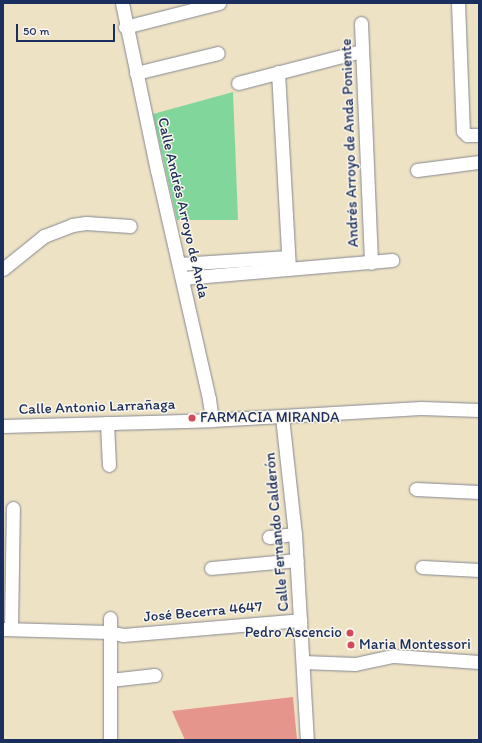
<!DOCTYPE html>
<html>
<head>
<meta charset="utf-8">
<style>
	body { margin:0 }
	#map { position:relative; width:482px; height:743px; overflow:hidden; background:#eee2c4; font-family:Itim,sans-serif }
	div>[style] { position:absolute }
	.green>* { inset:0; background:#81d79b }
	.building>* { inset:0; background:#e6958c }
	.roads { filter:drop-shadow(0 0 1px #848891) drop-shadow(0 0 1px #848891) }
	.minor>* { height:13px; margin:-6.5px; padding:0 6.5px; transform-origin:6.5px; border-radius:6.5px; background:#fff }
	.dots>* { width:11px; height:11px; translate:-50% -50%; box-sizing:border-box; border:2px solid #fbf7ec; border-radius:50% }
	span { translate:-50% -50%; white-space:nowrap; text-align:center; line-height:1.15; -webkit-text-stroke:3px #fbf7ec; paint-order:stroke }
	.street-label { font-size:15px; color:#1b2f5e }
	.poi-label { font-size:15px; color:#1b2f5e }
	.left { translate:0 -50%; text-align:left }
	.right { translate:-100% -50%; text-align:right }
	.frame { position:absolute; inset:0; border:4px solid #1b2f5e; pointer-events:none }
	.scale { position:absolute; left:16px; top:24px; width:99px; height:18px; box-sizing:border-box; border:2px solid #1b2f5e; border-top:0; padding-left:5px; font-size:12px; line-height:14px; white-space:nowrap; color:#1b2f5e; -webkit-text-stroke:3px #fbf7ec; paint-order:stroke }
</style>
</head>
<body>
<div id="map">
	<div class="green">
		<i style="clip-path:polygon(233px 92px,238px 220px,177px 220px,153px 114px)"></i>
	</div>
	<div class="building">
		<i style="clip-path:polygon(293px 697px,297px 740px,185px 740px,172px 711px)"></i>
	</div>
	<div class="roads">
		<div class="minor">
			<i style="left:122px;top:3px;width:171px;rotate:78.2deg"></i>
			<i style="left:157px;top:170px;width:235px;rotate:77.2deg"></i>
			<i style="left:209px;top:399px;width:21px;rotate:82deg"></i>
			<i style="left:458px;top:3px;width:128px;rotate:87.8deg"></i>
			<i style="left:463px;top:131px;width:6px;rotate:45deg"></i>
			<i style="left:467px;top:135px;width:12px"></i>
			<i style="left:361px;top:23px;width:240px;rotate:87.6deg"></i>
			<i style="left:125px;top:27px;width:97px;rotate:-14.3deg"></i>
			<i style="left:278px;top:72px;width:197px;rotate:86.8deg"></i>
			<i style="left:136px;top:73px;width:84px;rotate:-13.7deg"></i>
			<i style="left:238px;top:83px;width:128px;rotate:-14.5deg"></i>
			<i style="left:417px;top:170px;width:63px;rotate:-7.4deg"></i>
			<i style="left:179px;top:264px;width:109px;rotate:-3.7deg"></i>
			<i style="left:3px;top:269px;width:53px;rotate:-38.8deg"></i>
			<i style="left:44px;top:236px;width:30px;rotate:-21deg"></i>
			<i style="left:72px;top:225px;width:14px;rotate:-8deg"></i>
			<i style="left:86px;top:223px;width:44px;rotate:3.9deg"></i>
			<i style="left:183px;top:278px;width:210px;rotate:-4.9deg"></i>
			<i style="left:282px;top:417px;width:118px;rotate:83.7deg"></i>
			<i style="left:295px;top:534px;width:206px;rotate:86.7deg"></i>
			<i style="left:107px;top:423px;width:42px;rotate:87.3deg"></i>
			<i style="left:3px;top:426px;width:209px;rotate:-1.6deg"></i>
			<i style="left:212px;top:420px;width:209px;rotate:-3.3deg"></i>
			<i style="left:421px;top:408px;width:58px;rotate:2deg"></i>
			<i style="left:416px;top:489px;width:63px;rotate:2.7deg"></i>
			<i style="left:269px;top:537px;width:26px;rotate:-7deg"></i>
			<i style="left:422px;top:567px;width:57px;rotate:3deg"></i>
			<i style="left:211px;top:568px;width:86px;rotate:-5.3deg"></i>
			<i style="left:110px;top:618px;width:122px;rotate:90deg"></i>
			<i style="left:3px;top:629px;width:106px;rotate:1.6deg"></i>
			<i style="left:109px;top:632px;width:14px;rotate:12deg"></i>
			<i style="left:123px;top:635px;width:178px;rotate:-4.8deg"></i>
			<i style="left:11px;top:629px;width:121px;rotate:-89.1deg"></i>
			<i style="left:303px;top:662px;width:52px;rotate:2.2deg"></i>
			<i style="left:355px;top:664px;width:40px;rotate:-12deg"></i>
			<i style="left:394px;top:656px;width:85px;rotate:4deg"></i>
			<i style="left:110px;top:680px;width:45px;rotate:-6.3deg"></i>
		</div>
	</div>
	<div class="dots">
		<i style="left:192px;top:418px;background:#d1495b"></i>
		<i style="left:350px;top:633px;background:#d1495b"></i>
		<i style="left:351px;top:645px;background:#d1495b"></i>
	</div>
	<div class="street-label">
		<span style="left:350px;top:143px;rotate:-92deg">Andrés Arroyo de Anda Poniente</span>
		<span style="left:183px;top:208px;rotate:77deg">Calle Andrés Arroyo de Anda</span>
		<span style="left:97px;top:407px;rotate:-2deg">Calle Antonio Larrañaga</span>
		<span style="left:277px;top:532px;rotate:-95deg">Calle Fernando Calderón</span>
		<span style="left:203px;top:612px;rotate:-5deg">José Becerra 4647</span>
	</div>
	<div class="poi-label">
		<span class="left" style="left:200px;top:418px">FARMACIA MIRANDA</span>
		<span class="right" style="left:342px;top:633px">Pedro Ascencio</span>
		<span class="left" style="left:359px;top:645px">Maria Montessori</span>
	</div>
	<div class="frame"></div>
	<div class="scale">50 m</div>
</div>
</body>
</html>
